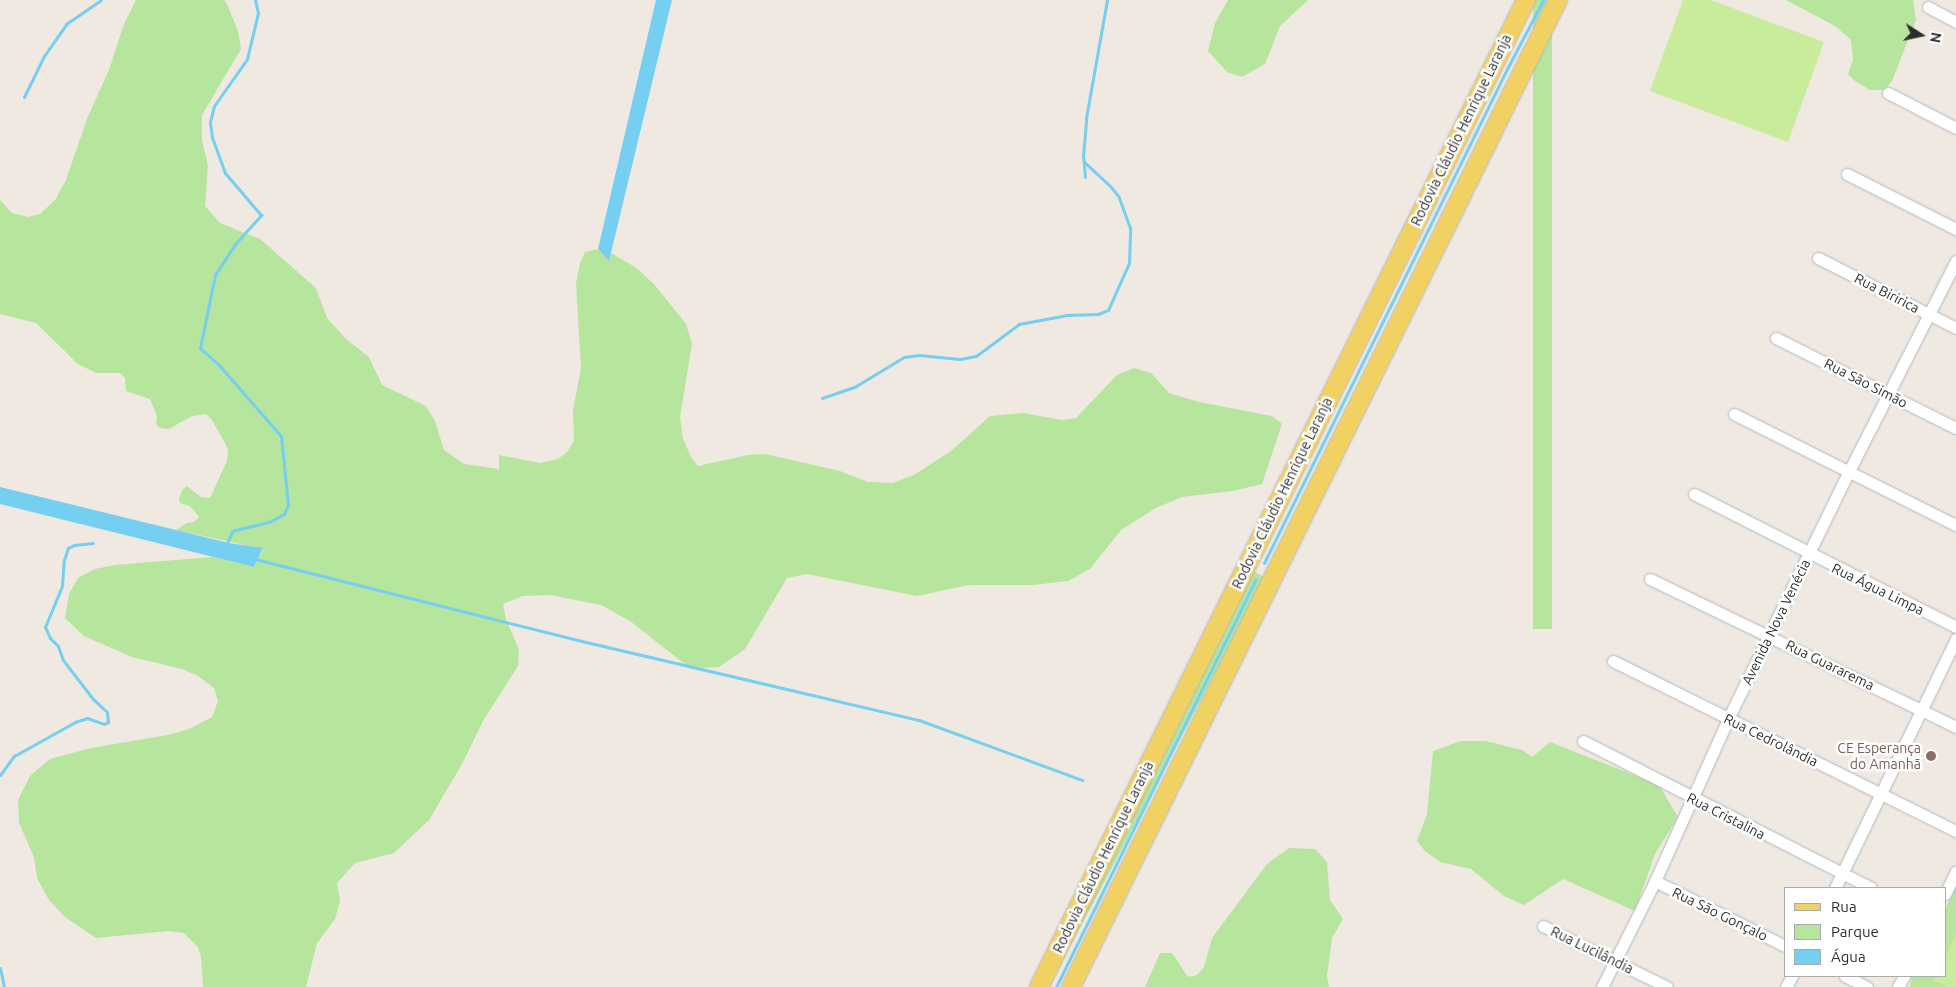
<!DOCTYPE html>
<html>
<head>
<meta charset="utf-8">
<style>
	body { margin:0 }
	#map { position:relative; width:1956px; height:987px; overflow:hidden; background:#efe9e1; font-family:Ubuntu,sans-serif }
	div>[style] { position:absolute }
	.green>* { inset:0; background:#b6e59e; transform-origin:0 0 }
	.pitch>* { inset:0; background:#c9ec9a }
	.water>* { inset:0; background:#75cff0 }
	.stream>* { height:3px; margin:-1.5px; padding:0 1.5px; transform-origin:1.5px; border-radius:1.5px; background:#75cff0 }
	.roads { filter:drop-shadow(0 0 1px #b4b7c1) drop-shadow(0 0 1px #b4b7c1) }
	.street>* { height:11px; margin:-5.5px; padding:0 5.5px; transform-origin:5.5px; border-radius:5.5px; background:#fff }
	.primary>* { height:18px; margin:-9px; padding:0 9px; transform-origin:9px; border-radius:9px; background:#f2d163 }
	.dots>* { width:14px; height:14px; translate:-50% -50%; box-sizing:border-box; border:2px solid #fff; border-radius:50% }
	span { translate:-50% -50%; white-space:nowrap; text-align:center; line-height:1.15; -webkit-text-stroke:5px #fff; paint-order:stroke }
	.street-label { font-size:14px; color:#2e2e2e }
	.education-label { font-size:14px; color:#785e54 }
	.right { translate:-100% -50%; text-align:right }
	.legend { position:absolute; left:1784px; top:887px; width:162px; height:90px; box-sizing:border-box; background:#fff; border:1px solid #ababab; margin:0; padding:6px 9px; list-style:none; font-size:15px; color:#2e2e2e }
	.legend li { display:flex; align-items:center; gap:10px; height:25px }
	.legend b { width:25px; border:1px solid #ababab }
	.north { position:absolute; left:1896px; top:10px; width:50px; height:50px; -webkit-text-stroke:4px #fff; paint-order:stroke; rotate:100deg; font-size:14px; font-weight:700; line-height:20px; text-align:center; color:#2e2e2e }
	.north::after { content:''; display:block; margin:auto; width:18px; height:22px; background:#2e2e2e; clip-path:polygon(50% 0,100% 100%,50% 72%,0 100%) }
</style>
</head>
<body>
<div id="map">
	<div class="green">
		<i style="clip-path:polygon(136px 0,224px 0,227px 4px,238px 31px,241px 49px,202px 115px,202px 140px,208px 166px,205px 206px,220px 223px,260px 239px,316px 288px,327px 318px,346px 339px,369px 357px,382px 385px,426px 406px,435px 421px,444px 450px,464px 464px,499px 469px,499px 455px,540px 463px,558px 459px,567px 452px,574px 441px,573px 410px,581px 368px,576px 284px,580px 263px,585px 252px,598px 249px,609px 261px,611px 253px,635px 267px,654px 284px,686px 324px,692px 344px,680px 417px,683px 439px,691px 457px,698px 466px,748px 455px,765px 454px,840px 471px,868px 482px,893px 483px,914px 475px,951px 451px,990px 416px,1023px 413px,1062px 420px,1076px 418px,1117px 375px,1134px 368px,1151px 373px,1169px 393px,1199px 402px,1272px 416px,1282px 424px,1262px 484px,1233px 491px,1182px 497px,1156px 508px,1121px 530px,1090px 569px,1068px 581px,1033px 585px,969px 585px,917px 596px,807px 574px,787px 578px,745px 649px,719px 667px,704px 668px,686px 665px,630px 621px,601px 605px,550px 595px,523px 596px,503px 604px,506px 619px,519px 650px,518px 666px,483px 721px,462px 764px,429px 820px,394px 853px,355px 863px,337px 883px,340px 901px,335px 919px,317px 943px,306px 987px,203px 987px,201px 957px,198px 947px,184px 933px,169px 931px,96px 938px,65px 917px,49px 900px,37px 878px,34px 857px,19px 823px,18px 800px,30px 776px,50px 759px,91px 748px,168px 735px,189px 729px,212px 717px,218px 701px,214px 688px,198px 676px,182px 669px,132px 657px,84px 636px,65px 618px,69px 594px,78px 578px,95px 569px,115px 565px,213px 557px,254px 567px,263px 549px,176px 530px,187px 523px,194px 522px,199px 517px,190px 506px,180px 503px,179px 498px,183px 489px,187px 486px,201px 497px,210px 498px,227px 461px,228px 450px,225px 443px,212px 420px,206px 414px,192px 416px,169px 429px,160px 428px,156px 424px,157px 416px,150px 399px,126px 391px,125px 378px,120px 373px,96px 373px,78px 364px,36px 323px,0 314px,0 200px,12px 213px,28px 217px,40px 214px,55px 200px,66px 180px,88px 116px,109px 70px,124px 24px)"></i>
		<i style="clip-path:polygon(1228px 0,1308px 0,1280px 26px,1265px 64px,1242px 77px,1227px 72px,1208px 51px,1215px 23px)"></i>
		<i style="left:1533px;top:0;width:19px;height:629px"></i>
		<i style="clip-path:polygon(1786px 0,1913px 0,1916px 20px,1892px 81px,1884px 90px,1870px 90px,1855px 81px,1848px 74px,1853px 60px,1851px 40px,1835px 26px)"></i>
		<i style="left:1251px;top:570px;width:17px;height:465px;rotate:28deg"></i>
		<i style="clip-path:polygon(1461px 741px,1486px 741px,1522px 750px,1532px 757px,1550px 742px,1659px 785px,1678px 817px,1655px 854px,1635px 911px,1563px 879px,1524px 905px,1504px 896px,1471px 869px,1440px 862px,1425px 851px,1417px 841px,1427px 814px,1433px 751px)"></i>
		<i style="clip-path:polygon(1289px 848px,1315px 849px,1327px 862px,1330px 900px,1343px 919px,1332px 938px,1327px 976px,1329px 987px,1145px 987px,1160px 953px,1172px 953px,1188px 977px,1197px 975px,1204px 967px,1212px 938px,1267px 864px)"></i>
		<i style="clip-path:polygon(1956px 886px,1956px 987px,1910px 987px,1912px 976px,1945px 976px,1945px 909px)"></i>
	</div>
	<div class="pitch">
		<i style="clip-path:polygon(1683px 0,1711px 0,1824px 42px,1788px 142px,1650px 91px)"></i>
		<i style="clip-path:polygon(1956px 934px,1956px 987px,1948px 987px,1933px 980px,1935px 976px,1945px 976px,1945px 957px)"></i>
	</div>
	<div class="water">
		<i style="clip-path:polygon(656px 0,672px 0,609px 261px,598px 249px)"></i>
		<i style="clip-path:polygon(0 487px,229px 543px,263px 548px,254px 567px,0 504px)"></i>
	</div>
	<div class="stream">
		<i style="left:24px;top:97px;width:46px;rotate:-64deg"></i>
		<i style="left:44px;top:56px;width:39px;rotate:-55deg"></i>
		<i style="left:66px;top:24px;width:42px;rotate:-34.4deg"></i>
		<i style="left:1085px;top:177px;width:21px;rotate:-95deg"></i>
		<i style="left:1083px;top:156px;width:38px;rotate:-85deg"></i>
		<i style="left:1086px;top:118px;width:120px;rotate:-79.9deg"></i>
		<i style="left:822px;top:398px;width:36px;rotate:-19deg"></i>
		<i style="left:856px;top:386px;width:56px;rotate:-31.1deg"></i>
		<i style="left:904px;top:357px;width:15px;rotate:-8deg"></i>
		<i style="left:919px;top:355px;width:41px;rotate:5.6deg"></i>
		<i style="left:960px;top:359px;width:16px;rotate:-11deg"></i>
		<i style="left:976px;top:356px;width:54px;rotate:-36.7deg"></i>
		<i style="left:1019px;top:324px;width:49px;rotate:-10.6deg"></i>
		<i style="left:1067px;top:315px;width:31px;rotate:-2deg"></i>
		<i style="left:1098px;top:314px;width:11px;rotate:-22deg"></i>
		<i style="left:1108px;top:310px;width:51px;rotate:-65.9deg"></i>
		<i style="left:1129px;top:263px;width:35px;rotate:-88deg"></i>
		<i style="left:1130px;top:228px;width:33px;rotate:-110deg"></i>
		<i style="left:1119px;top:197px;width:14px;rotate:-129deg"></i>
		<i style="left:1110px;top:186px;width:35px;rotate:-137deg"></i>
		<i style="left:226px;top:546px;width:16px;rotate:-68deg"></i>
		<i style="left:232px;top:531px;width:38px;rotate:-14deg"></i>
		<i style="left:269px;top:522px;width:17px;rotate:-28deg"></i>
		<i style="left:284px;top:514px;width:10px;rotate:-66deg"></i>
		<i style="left:288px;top:505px;width:69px;rotate:-95.8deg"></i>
		<i style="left:281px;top:436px;width:94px;rotate:-131.1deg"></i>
		<i style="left:219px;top:365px;width:25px;rotate:-138deg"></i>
		<i style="left:200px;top:348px;width:75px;rotate:-78.4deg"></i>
		<i style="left:215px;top:275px;width:38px;rotate:-57deg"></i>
		<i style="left:236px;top:243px;width:38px;rotate:-48deg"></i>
		<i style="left:261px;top:215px;width:55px;rotate:-130.6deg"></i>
		<i style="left:225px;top:173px;width:38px;rotate:-110deg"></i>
		<i style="left:212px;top:137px;width:15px;rotate:-98deg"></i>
		<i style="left:210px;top:122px;width:16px;rotate:-76deg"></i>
		<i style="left:214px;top:106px;width:57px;rotate:-54.9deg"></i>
		<i style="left:247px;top:59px;width:47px;rotate:-76.6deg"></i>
		<i style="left:258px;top:13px;width:13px;rotate:-103deg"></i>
		<i style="left:255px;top:559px;width:341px;rotate:14.1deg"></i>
		<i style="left:586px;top:642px;width:342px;rotate:13.2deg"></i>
		<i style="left:919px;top:720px;width:174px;rotate:20.2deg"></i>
		<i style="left:1264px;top:563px;width:551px;rotate:-63.81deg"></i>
		<i style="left:1507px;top:69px;width:78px;rotate:-62.4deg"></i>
		<i style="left:0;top:775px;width:24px;rotate:-54deg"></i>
		<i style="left:14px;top:756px;width:70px;rotate:-29.1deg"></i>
		<i style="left:75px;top:722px;width:13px;rotate:-18deg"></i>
		<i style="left:87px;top:718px;width:18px;rotate:19deg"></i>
		<i style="left:104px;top:724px;width:4px;rotate:-27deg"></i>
		<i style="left:108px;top:722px;width:10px;rotate:-96deg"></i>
		<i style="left:107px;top:712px;width:19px;rotate:-137deg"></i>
		<i style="left:93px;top:699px;width:49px;rotate:-127.6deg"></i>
		<i style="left:63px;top:660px;width:15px;rotate:-110deg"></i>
		<i style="left:58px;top:646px;width:11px;rotate:-135deg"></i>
		<i style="left:50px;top:638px;width:12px;rotate:-114deg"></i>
		<i style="left:45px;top:627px;width:44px;rotate:-67.5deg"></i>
		<i style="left:62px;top:586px;width:26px;rotate:-86deg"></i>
		<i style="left:64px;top:560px;width:13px;rotate:-72deg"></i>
		<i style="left:68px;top:548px;width:7px;rotate:-27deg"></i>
		<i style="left:74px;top:545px;width:19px;rotate:-6deg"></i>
		<i style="left:0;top:968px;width:19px;rotate:78deg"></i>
		<i style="left:1056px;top:987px;width:454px;rotate:-63.9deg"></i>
	</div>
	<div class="roads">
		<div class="street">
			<i style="left:1928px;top:7px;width:32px;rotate:28deg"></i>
			<i style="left:1888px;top:93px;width:76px;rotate:27.2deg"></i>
			<i style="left:1847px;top:174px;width:122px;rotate:26.8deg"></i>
			<i style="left:1818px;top:258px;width:155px;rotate:26.9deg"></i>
			<i style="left:1776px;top:338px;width:201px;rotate:26.6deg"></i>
			<i style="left:1734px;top:414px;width:248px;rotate:26.6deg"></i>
			<i style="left:1694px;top:494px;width:294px;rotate:26.9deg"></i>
			<i style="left:1650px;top:579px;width:340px;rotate:25.8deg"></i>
			<i style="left:1613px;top:661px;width:383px;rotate:26.4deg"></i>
			<i style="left:1583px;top:741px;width:323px;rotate:27deg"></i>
			<i style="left:1655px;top:881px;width:145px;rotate:26.6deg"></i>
			<i style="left:1835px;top:888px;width:277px;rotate:-64.1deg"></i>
			<i style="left:1945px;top:894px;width:25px;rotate:-64deg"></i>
			<i style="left:1543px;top:926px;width:138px;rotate:26.2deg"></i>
			<i style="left:1845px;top:976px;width:25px;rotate:27deg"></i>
			<i style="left:1602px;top:987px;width:119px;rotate:-63.4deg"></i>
			<i style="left:1655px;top:881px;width:178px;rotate:-65.7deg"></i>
			<i style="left:1728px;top:719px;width:276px;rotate:-64deg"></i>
			<i style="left:1849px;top:471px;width:236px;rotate:-63deg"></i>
			<i style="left:1786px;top:987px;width:13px;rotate:-61deg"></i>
			<i style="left:1898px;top:987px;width:13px;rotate:-61deg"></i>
		</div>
		<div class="primary">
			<i style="left:1039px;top:987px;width:1101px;rotate:-63.74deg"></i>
			<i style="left:1071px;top:987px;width:1101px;rotate:-63.74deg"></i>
		</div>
	</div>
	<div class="dots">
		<i style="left:1931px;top:756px;background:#8d6e63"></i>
	</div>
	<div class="street-label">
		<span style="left:1461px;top:130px;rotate:-64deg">Rodovia Cláudio Henrique Laranja</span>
		<span style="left:1887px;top:293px;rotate:27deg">Rua Biririca</span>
		<span style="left:1866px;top:383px;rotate:27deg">Rua São Simão</span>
		<span style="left:1282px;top:493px;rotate:-64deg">Rodovia Cláudio Henrique Laranja</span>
		<span style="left:1878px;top:589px;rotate:26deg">Rua Água Limpa</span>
		<span style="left:1776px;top:622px;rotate:-64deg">Avenida Nova Venécia</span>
		<span style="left:1830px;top:665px;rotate:26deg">Rua Guararema</span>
		<span style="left:1771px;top:740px;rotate:26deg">Rua Cedrolândia</span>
		<span style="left:1726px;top:816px;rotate:27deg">Rua Cristalina</span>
		<span style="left:1103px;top:857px;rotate:-64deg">Rodovia Cláudio Henrique Laranja</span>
		<span style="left:1720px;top:914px;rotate:26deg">Rua São Gonçalo</span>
		<span style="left:1592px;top:950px;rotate:26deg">Rua Lucilândia</span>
	</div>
	<div class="education-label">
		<span class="right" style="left:1921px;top:756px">CE Esperança<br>do Amanhã</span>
	</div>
	<ul class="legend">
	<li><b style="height:6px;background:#f2d163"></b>Rua</li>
	<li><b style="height:14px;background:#b6e59e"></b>Parque</li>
	<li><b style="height:14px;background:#75cff0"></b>Água</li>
	</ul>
	<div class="north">N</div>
</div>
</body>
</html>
